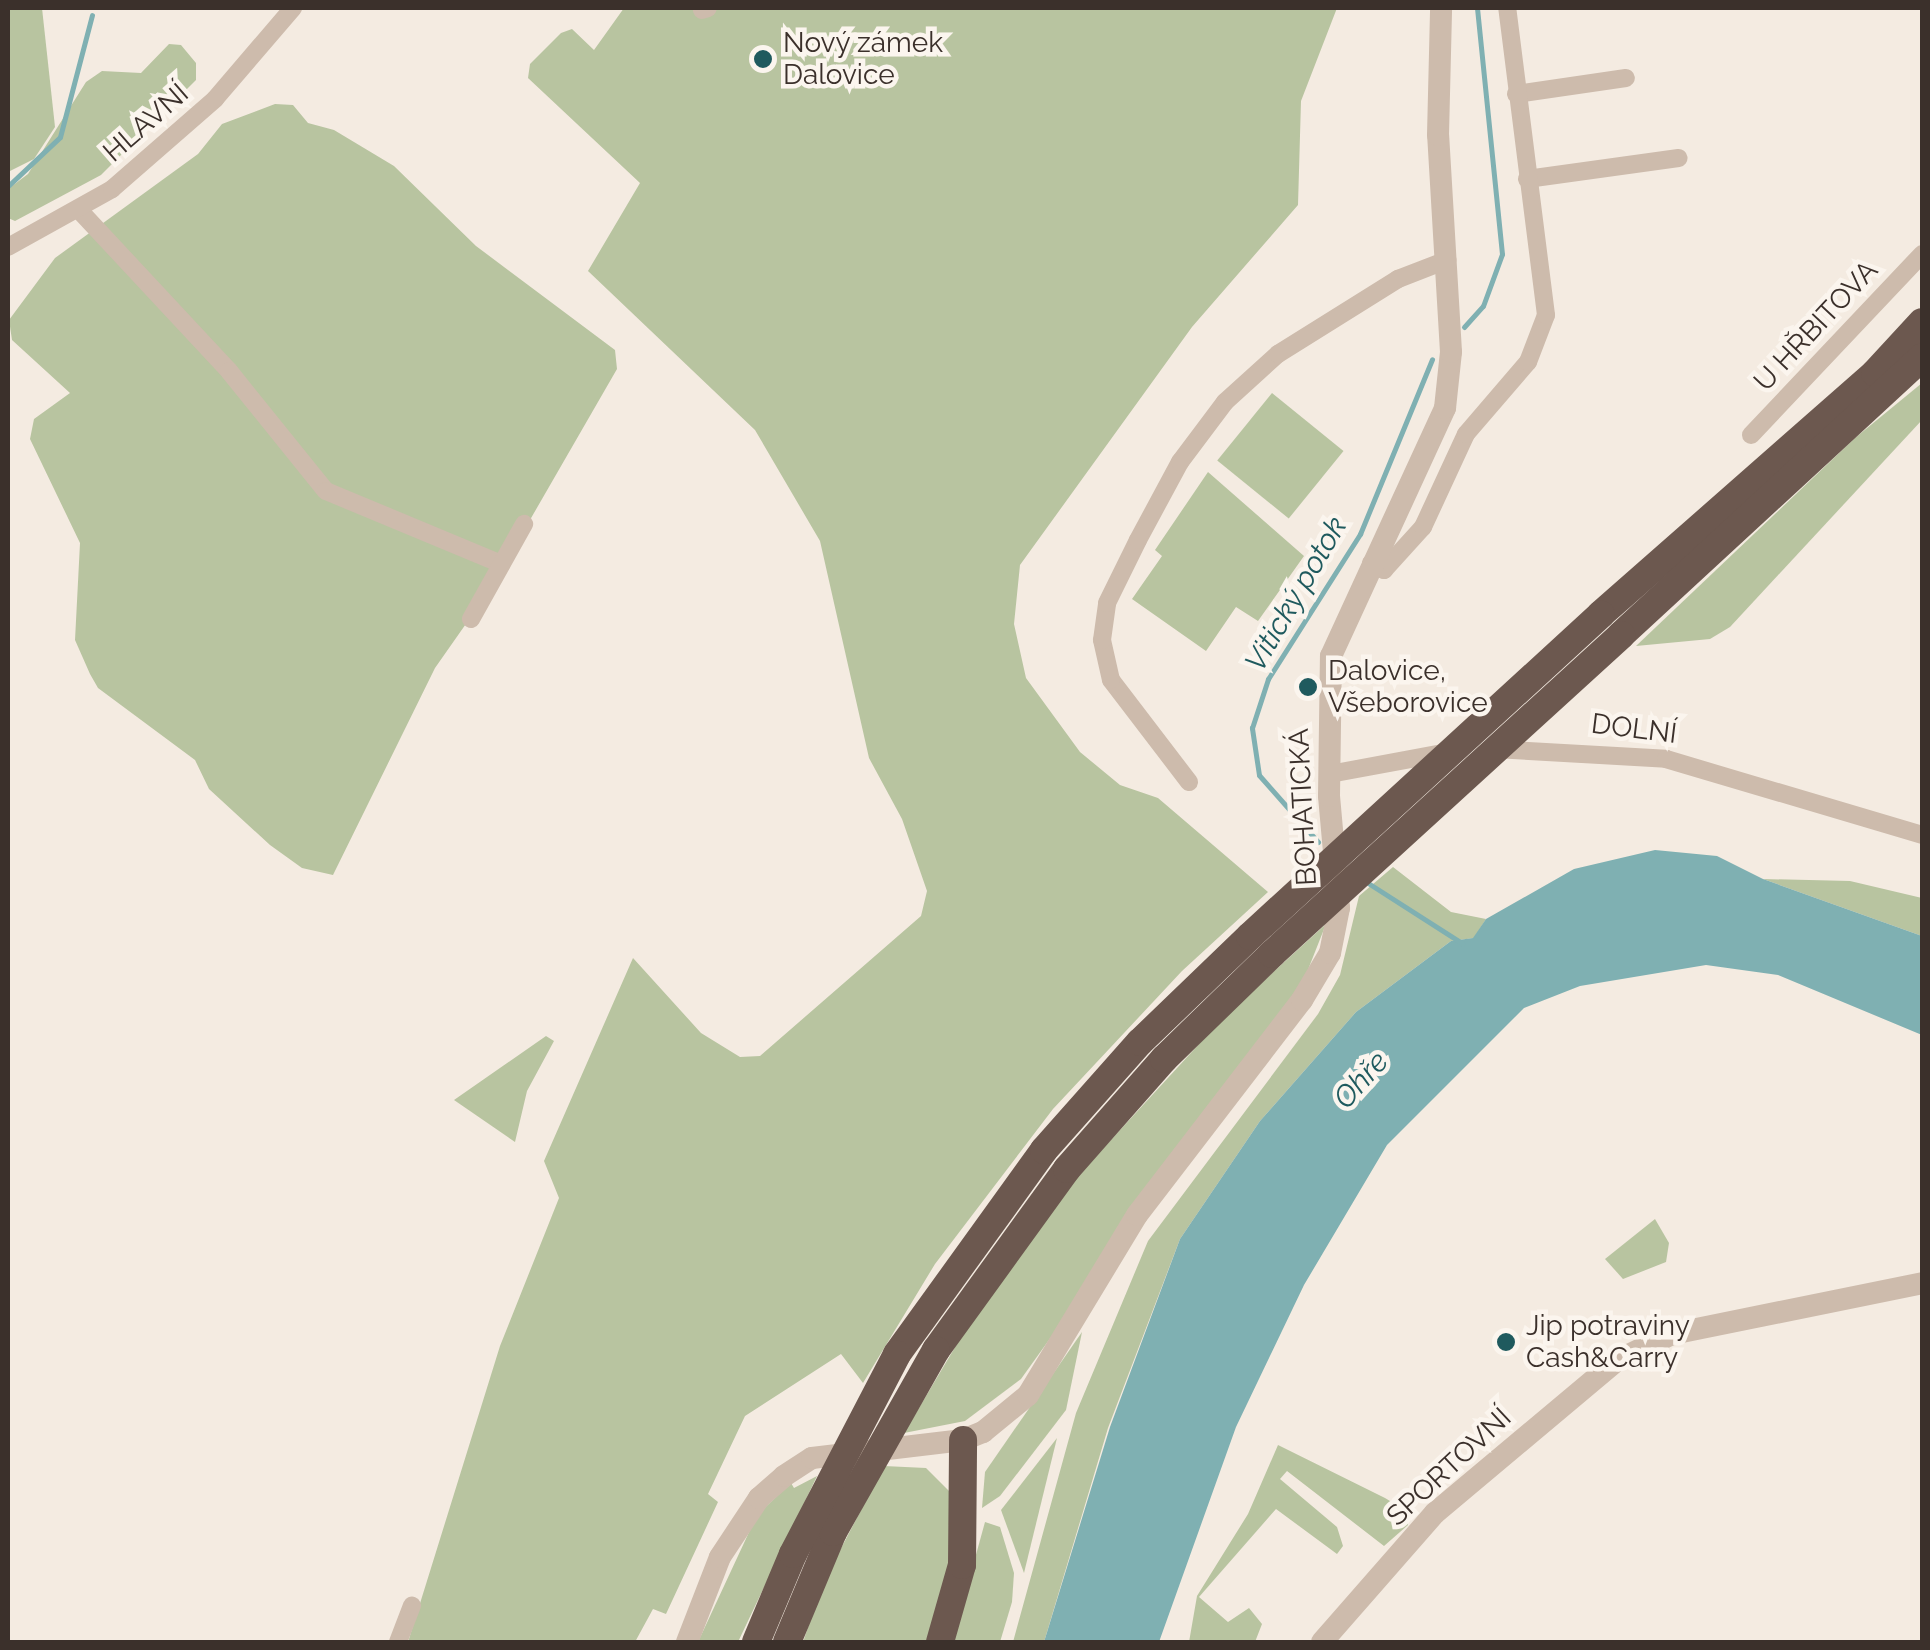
<!DOCTYPE html>
<html>
<head>
<meta charset="utf-8">
<style>
	body { margin:0 }
	#map { position:relative; width:1930px; height:1650px; overflow:hidden; background:#f4ebe1; font-family:Raleway,sans-serif }
	div>[style] { position:absolute }
	.green>* { inset:0; background:#b8c4a0; transform-origin:0 0 }
	.water>* { inset:0; background:#7fb0b2 }
	.stream>* { height:5px; margin:-2.5px; padding:0 2.5px; transform-origin:2.5px; border-radius:2.5px; background:#7fb0b2 }
	.minor>* { height:18px; margin:-9px; padding:0 9px; transform-origin:9px; border-radius:9px; background:#cdbbac }
	.tertiary>* { height:22px; margin:-11px; padding:0 11px; transform-origin:11px; border-radius:11px; background:#cdbbac }
	.trunk>* { height:28px; margin:-14px; padding:0 14px; transform-origin:14px; border-radius:14px; background:#6c584f }
	.trunk-bridge>* { height:28px; margin:-14px; padding:0 14px; transform-origin:14px; border-radius:14px; background:#6c584f }
	.dots>* { width:28px; height:28px; translate:-50% -50%; box-sizing:border-box; border:5px solid #fbf5ee; border-radius:50% }
	span { translate:-50% -50%; white-space:nowrap; text-align:center; line-height:1.15; -webkit-text-stroke:9px #fbf5ee; paint-order:stroke }
	.poi-label { font-size:28px; color:#3b302b }
	.left { translate:0 -50%; text-align:left }
	.street-label { font-size:28px; color:#3b302b }
	.water-label { font-size:30px; color:#1f5a5e; font-style:italic }
	.frame { position:absolute; inset:0; border:10px solid #3b302b; pointer-events:none }
</style>
</head>
<body>
<div id="map">
	<div class="green">
		<i style="clip-path:polygon(8px 8px,42px 8px,55px 127px,34px 159px,8px 172px)"></i>
		<i style="clip-path:polygon(624px 8px,1337px 8px,1301px 101px,1298px 205px,1192px 327px,1020px 565px,1014px 624px,1026px 678px,1080px 752px,1120px 785px,1158px 798px,1268px 892px,1182px 971px,1053px 1109px,935px 1264px,863px 1383px,841px 1354px,745px 1416px,708px 1494px,718px 1502px,666px 1614px,653px 1609px,635px 1642px,408px 1642px,500px 1346px,559px 1198px,544px 1161px,633px 958px,701px 1033px,740px 1057px,760px 1056px,921px 916px,927px 891px,902px 819px,869px 758px,820px 541px,755px 430px,588px 271px,640px 183px,528px 78px,530px 64px,561px 33px,572px 29px,594px 50px)"></i>
		<i style="clip-path:polygon(169px 44px,181px 45px,196px 63px,196px 80px,101px 175px,15px 221px,8px 218px,8px 189px,28px 174px,86px 82px,102px 71px,141px 73px)"></i>
		<i style="clip-path:polygon(275px 104px,293px 105px,308px 123px,334px 130px,394px 166px,476px 246px,615px 350px,617px 369px,489px 591px,435px 668px,333px 875px,302px 868px,270px 845px,209px 789px,195px 760px,98px 688px,90px 674px,75px 640px,80px 543px,30px 439px,34px 419px,70px 393px,12px 340px,9px 320px,55px 258px,198px 154px,222px 124px)"></i>
		<i style="clip-path:polygon(1922px 383px,1922px 420px,1730px 627px,1710px 639px,1636px 646px,1855px 438px)"></i>
		<i style="left:1272px;top:393px;width:92px;height:87px;rotate:39deg"></i>
		<i style="clip-path:polygon(1208px 472px,1304px 556px,1258px 621px,1236px 607px,1206px 651px,1132px 599px,1162px 556px,1155px 550px)"></i>
		<i style="clip-path:polygon(1393px 867px,1451px 912px,1486px 919px,1474px 938px,1451px 941px,1356px 1012px,1260px 1121px,1180px 1239px,1108px 1428px,1044px 1642px,1013px 1642px,1076px 1413px,1148px 1241px,1318px 1014px,1340px 975px,1359px 896px)"></i>
		<i style="clip-path:polygon(1763px 879px,1850px 881px,1922px 898px,1922px 936px)"></i>
		<i style="clip-path:polygon(1326px 924px,1300px 990px,1021px 1379px,965px 1421px,904px 1433px,982px 1302px,1076px 1178px,1223px 1018px)"></i>
		<i style="clip-path:polygon(546px 1036px,554px 1041px,527px 1091px,515px 1142px,454px 1100px)"></i>
		<i style="clip-path:polygon(1655px 1219px,1669px 1243px,1666px 1262px,1623px 1279px,1605px 1259px)"></i>
		<i style="clip-path:polygon(1082px 1332px,1066px 1410px,1000px 1496px,982px 1508px,985px 1472px)"></i>
		<i style="clip-path:polygon(1057px 1438px,1024px 1573px,1001px 1510px)"></i>
		<i style="clip-path:polygon(1278px 1445px,1385px 1498px,1405px 1510px,1408px 1525px,1384px 1546px,1287px 1471px,1280px 1479px,1337px 1527px,1343px 1546px,1337px 1554px,1276px 1509px,1199px 1597px,1228px 1622px,1249px 1608px,1262px 1624px,1255px 1642px,1189px 1642px,1197px 1596px,1248px 1514px)"></i>
		<i style="clip-path:polygon(884px 1466px,926px 1468px,953px 1495px,951px 1555px,928px 1642px,803px 1642px,824px 1581px)"></i>
		<i style="clip-path:polygon(817px 1476px,738px 1642px,698px 1642px,757px 1515px,791px 1483px,794px 1488px)"></i>
		<i style="clip-path:polygon(985px 1522px,1000px 1527px,1014px 1573px,1012px 1602px,1000px 1642px,952px 1642px)"></i>
	</div>
	<div class="water">
		<i style="clip-path:polygon(1655px 850px,1717px 856px,1763px 879px,1922px 936px,1922px 1035px,1778px 975px,1706px 965px,1580px 986px,1524px 1008px,1387px 1145px,1304px 1285px,1236px 1427px,1159px 1642px,1044px 1642px,1110px 1427px,1180px 1239px,1260px 1121px,1356px 1012px,1451px 941px,1473px 938px,1486px 919px,1574px 869px)"></i>
	</div>
	<div class="stream">
		<i style="left:8px;top:186px;width:71px;rotate:-43.3deg"></i>
		<i style="left:60px;top:137px;width:126px;rotate:-75.3deg"></i>
		<i style="left:1464px;top:327px;width:28px;rotate:-48deg"></i>
		<i style="left:1483px;top:306px;width:55px;rotate:-69.9deg"></i>
		<i style="left:1502px;top:254px;width:247px;rotate:-95.8deg"></i>
		<i style="left:1318px;top:842px;width:89px;rotate:-131.4deg"></i>
		<i style="left:1259px;top:775px;width:48px;rotate:-98.5deg"></i>
		<i style="left:1252px;top:728px;width:52px;rotate:-71.9deg"></i>
		<i style="left:1268px;top:679px;width:172px;rotate:-57.6deg"></i>
		<i style="left:1360px;top:534px;width:189px;rotate:-67.6deg"></i>
		<i style="left:1368px;top:883px;width:112px;rotate:32.6deg"></i>
	</div>
	<div class="minor">
		<i style="left:702px;top:10px;width:6px;rotate:-18deg"></i>
		<i style="left:1516px;top:94px;width:111px;rotate:-8.3deg"></i>
		<i style="left:1527px;top:179px;width:153px;rotate:-7.9deg"></i>
		<i style="left:79px;top:210px;width:220px;rotate:47deg"></i>
		<i style="left:229px;top:371px;width:154px;rotate:51.1deg"></i>
		<i style="left:326px;top:491px;width:190px;rotate:22.6deg"></i>
		<i style="left:8px;top:247px;width:119px;rotate:-29.1deg"></i>
		<i style="left:112px;top:189px;width:137px;rotate:-41.1deg"></i>
		<i style="left:215px;top:99px;width:120px;rotate:-49.4deg"></i>
		<i style="left:1751px;top:435px;width:249px;rotate:-46.6deg"></i>
		<i style="left:1371px;top:563px;width:15px;rotate:28deg"></i>
		<i style="left:1384px;top:570px;width:58px;rotate:-47.8deg"></i>
		<i style="left:1423px;top:527px;width:102px;rotate:-65.2deg"></i>
		<i style="left:1466px;top:434px;width:95px;rotate:-49.3deg"></i>
		<i style="left:1528px;top:362px;width:50px;rotate:-69deg"></i>
		<i style="left:1546px;top:315px;width:309px;rotate:-97.2deg"></i>
		<i style="left:471px;top:619px;width:109px;rotate:-60.8deg"></i>
		<i style="left:1495px;top:749px;width:171px;rotate:3.3deg"></i>
		<i style="left:1666px;top:759px;width:267px;rotate:16.5deg"></i>
		<i style="left:1330px;top:774px;width:121px;rotate:-10.5deg"></i>
		<i style="left:1189px;top:782px;width:128px;rotate:-127.4deg"></i>
		<i style="left:1111px;top:680px;width:41px;rotate:-102.7deg"></i>
		<i style="left:1102px;top:640px;width:37px;rotate:-82deg"></i>
		<i style="left:1107px;top:603px;width:70px;rotate:-63.8deg"></i>
		<i style="left:1138px;top:540px;width:89px;rotate:-61.7deg"></i>
		<i style="left:1180px;top:462px;width:75px;rotate:-53.1deg"></i>
		<i style="left:1225px;top:402px;width:72px;rotate:-42.2deg"></i>
		<i style="left:1278px;top:354px;width:142px;rotate:-32deg"></i>
		<i style="left:1398px;top:279px;width:53px;rotate:-21.2deg"></i>
		<i style="left:398px;top:1642px;width:39px;rotate:-69deg"></i>
	</div>
	<div class="tertiary">
		<i style="left:687px;top:1642px;width:91px;rotate:-68.8deg"></i>
		<i style="left:720px;top:1557px;width:71px;rotate:-56.5deg"></i>
		<i style="left:759px;top:1498px;width:33px;rotate:-41deg"></i>
		<i style="left:784px;top:1476px;width:33px;rotate:-33deg"></i>
		<i style="left:812px;top:1458px;width:152px;rotate:-6.8deg"></i>
		<i style="left:963px;top:1440px;width:22px;rotate:-22deg"></i>
		<i style="left:983px;top:1432px;width:58px;rotate:-39.4deg"></i>
		<i style="left:1028px;top:1395px;width:210px;rotate:-58.8deg"></i>
		<i style="left:1137px;top:1215px;width:271px;rotate:-52.5deg"></i>
		<i style="left:1302px;top:1000px;width:55px;rotate:-59.2deg"></i>
		<i style="left:1330px;top:953px;width:46px;rotate:-78.7deg"></i>
		<i style="left:1339px;top:908px;width:112px;rotate:-95.1deg"></i>
		<i style="left:1329px;top:796px;width:140px;rotate:-89.2deg"></i>
		<i style="left:1331px;top:656px;width:273px;rotate:-65.3deg"></i>
		<i style="left:1445px;top:408px;width:56px;rotate:-83.9deg"></i>
		<i style="left:1451px;top:352px;width:217px;rotate:-93.4deg"></i>
		<i style="left:1438px;top:135px;width:127px;rotate:-88.6deg"></i>
		<i style="left:1322px;top:1642px;width:171px;rotate:-48.8deg"></i>
		<i style="left:1435px;top:1513px;width:236px;rotate:-40deg"></i>
		<i style="left:1616px;top:1361px;width:62px;rotate:-25.7deg"></i>
		<i style="left:1672px;top:1334px;width:255px;rotate:-11.5deg"></i>
	</div>
	<div class="trunk">
		<i style="left:1601px;top:614px;width:365px;rotate:-41.3deg"></i>
		<i style="left:1875px;top:373px;width:69px;rotate:-47.3deg"></i>
		<i style="left:1621px;top:635px;width:410px;rotate:-42.7deg"></i>
		<i style="left:936px;top:1350px;width:223px;rotate:-54.1deg"></i>
		<i style="left:1067px;top:1169px;width:147px;rotate:-48.6deg"></i>
		<i style="left:1164px;top:1059px;width:151px;rotate:-44.2deg"></i>
		<i style="left:897px;top:1354px;width:251px;rotate:-54.2deg"></i>
		<i style="left:1044px;top:1150px;width:144px;rotate:-48.4deg"></i>
		<i style="left:1140px;top:1042px;width:153px;rotate:-43.9deg"></i>
		<i style="left:756px;top:1642px;width:95px;rotate:-67.2deg"></i>
		<i style="left:787px;top:1642px;width:119px;rotate:-67.3deg"></i>
		<i style="left:940px;top:1642px;width:80px;rotate:-74.1deg"></i>
		<i style="left:962px;top:1565px;width:125px;rotate:-89.5deg"></i>
	</div>
	<div class="trunk-bridge">
		<i style="left:1250px;top:936px;width:476px;rotate:-42.5deg"></i>
		<i style="left:1272px;top:954px;width:473px;rotate:-42.4deg"></i>
		<i style="left:833px;top:1532px;width:209px;rotate:-60.5deg"></i>
		<i style="left:793px;top:1554px;width:225px;rotate:-62.5deg"></i>
	</div>
	<div class="dots">
		<i style="left:763px;top:59px;background:#1f5a5e"></i>
		<i style="left:1308px;top:687px;background:#1f5a5e"></i>
		<i style="left:1506px;top:1342px;background:#1f5a5e"></i>
	</div>
	<div class="poi-label">
		<span class="left" style="left:783px;top:59px">Nový zámek<br>Dalovice</span>
		<span class="left" style="left:1328px;top:687px">Dalovice,<br>Všeborovice</span>
		<span class="left" style="left:1526px;top:1342px">Jip potraviny<br>Cash&amp;Carry</span>
	</div>
	<div class="street-label">
		<span style="left:146px;top:123px;rotate:-41deg">HLAVNÍ</span>
		<span style="left:1816px;top:326px;rotate:-47deg">U HŘBITOVA</span>
		<span style="left:1634px;top:729px;rotate:7deg">DOLNÍ</span>
		<span style="left:1303px;top:807px;rotate:-93deg">BOHATICKÁ</span>
		<span style="left:1449px;top:1467px;rotate:-43deg">SPORTOVNÍ</span>
	</div>
	<div class="water-label">
		<span style="left:1296px;top:594px;rotate:-60deg">Vitický potok</span>
		<span style="left:1361px;top:1080px;rotate:-48deg">Ohře</span>
	</div>
	<div class="frame"></div>
</div>
</body>
</html>
